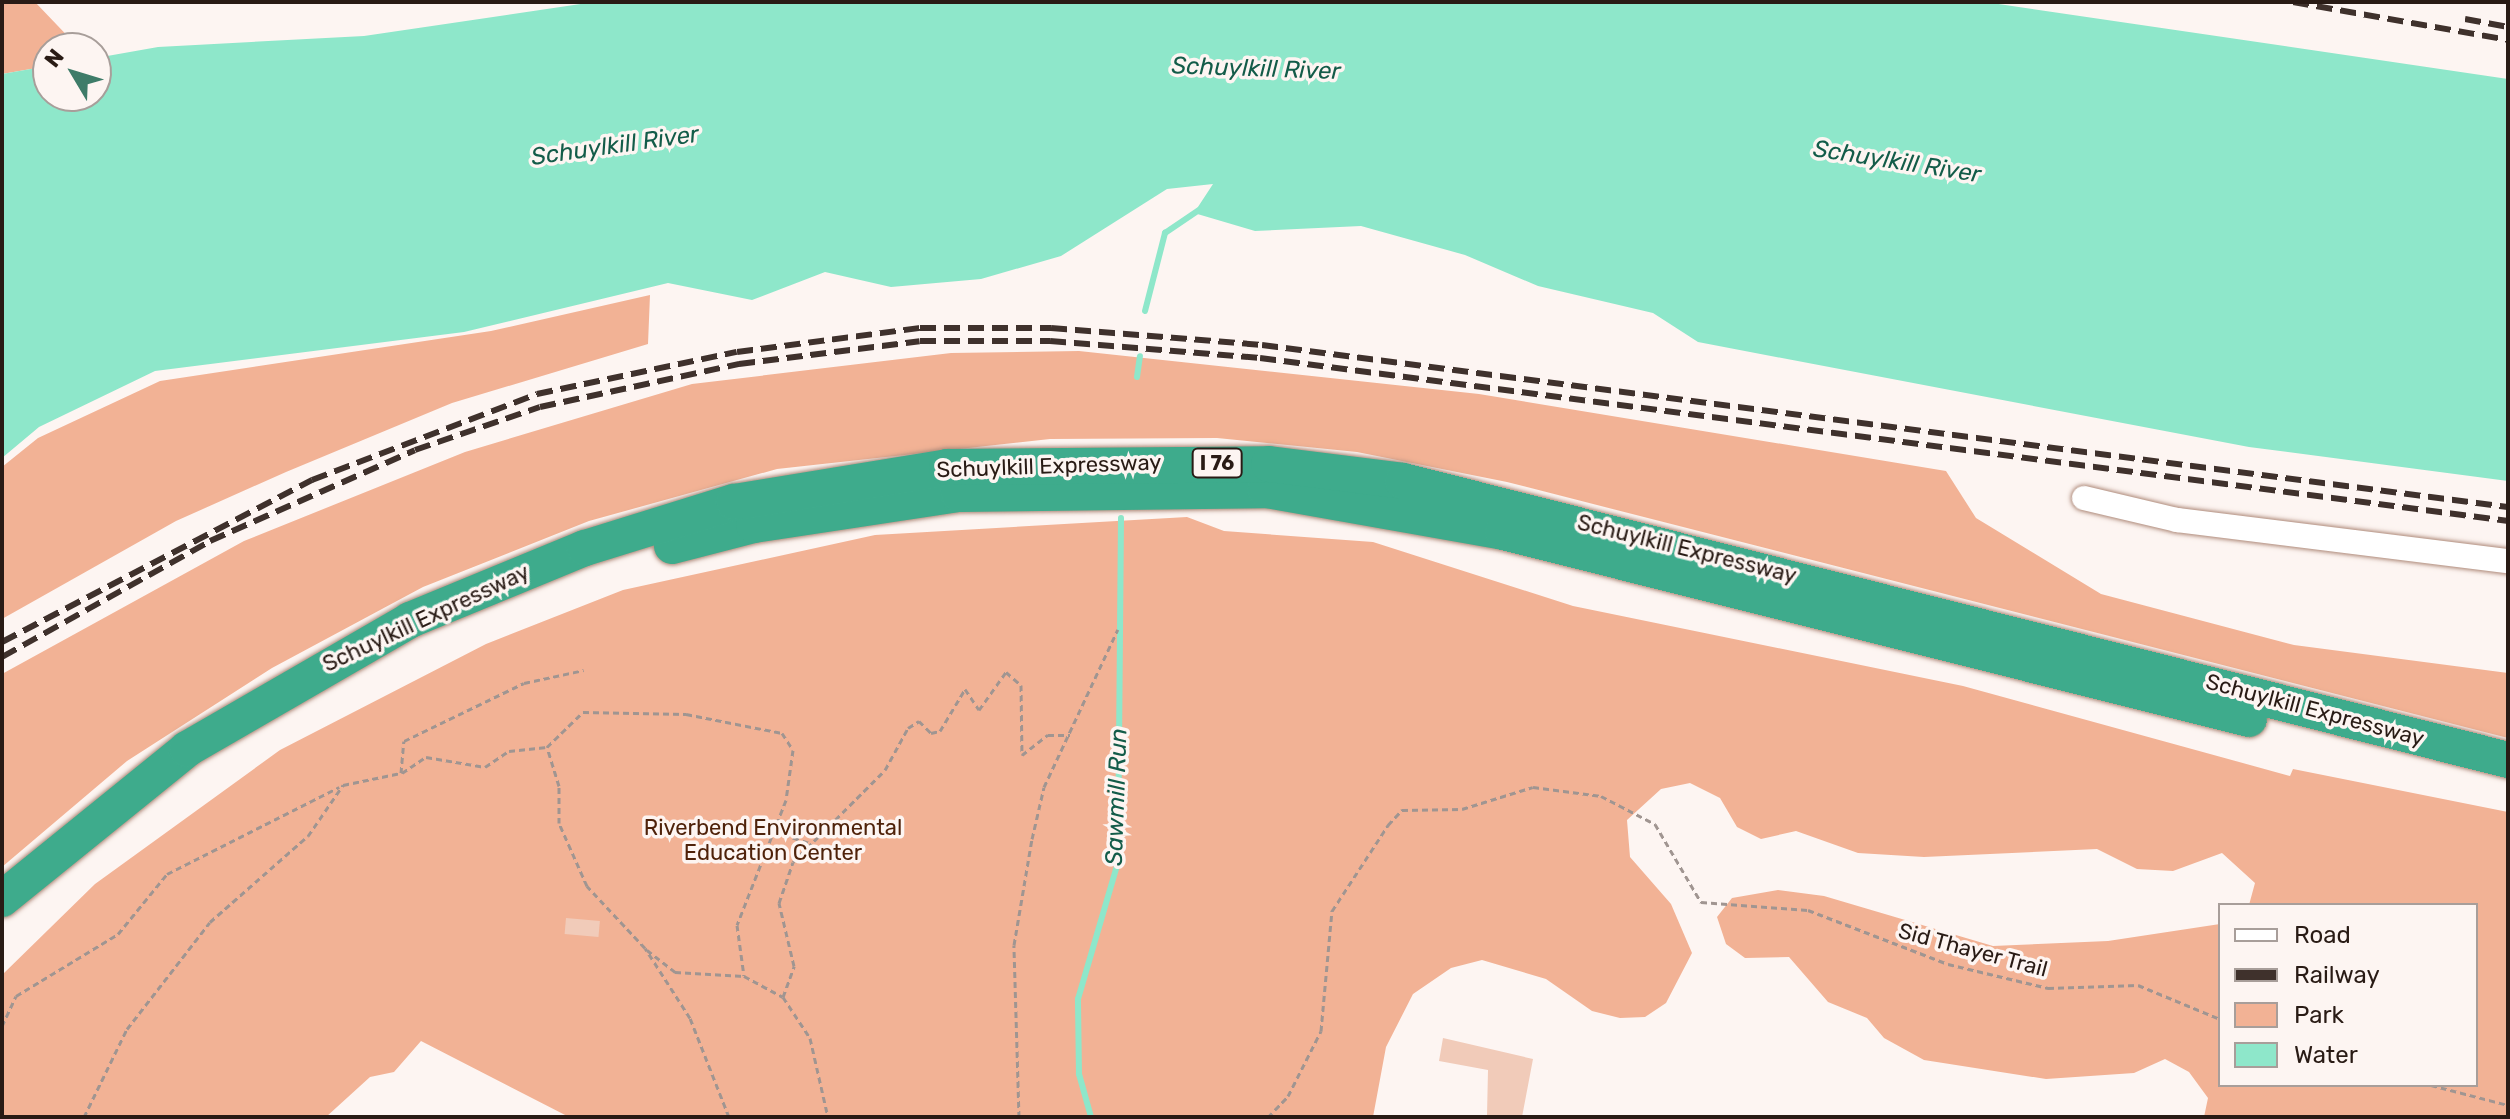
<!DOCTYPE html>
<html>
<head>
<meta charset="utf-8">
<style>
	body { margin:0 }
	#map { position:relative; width:2510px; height:1119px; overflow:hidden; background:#fdf5f2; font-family:Rubik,sans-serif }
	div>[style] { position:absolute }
	.green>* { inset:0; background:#f2b295 }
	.water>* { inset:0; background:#8ee7ca }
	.stream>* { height:6px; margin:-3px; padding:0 3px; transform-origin:3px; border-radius:3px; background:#8ee7ca }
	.building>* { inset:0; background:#f1cbb9; transform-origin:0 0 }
	.path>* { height:3px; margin-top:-1.5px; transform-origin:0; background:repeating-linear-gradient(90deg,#a09591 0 6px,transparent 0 10px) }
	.roads { filter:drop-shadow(0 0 2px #af8b7b) drop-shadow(0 0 2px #af8b7b) }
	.minor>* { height:24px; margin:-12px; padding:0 12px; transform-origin:12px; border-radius:12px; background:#fff }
	.highway>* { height:36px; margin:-18px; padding:0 18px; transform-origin:18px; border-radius:18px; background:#3eab8c }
	.rail>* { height:6px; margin-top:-3px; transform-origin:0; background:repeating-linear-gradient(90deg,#3f312c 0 16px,transparent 0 24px) }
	span { translate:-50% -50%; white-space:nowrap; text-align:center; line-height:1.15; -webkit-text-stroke:7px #fdf5f2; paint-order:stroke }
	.shield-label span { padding:2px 6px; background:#fdf5f2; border:2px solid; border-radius:6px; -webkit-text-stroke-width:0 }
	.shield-label { font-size:20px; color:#291b15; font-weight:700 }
	.street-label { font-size:22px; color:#291b15 }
	.park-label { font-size:22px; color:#4f220a }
	.water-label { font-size:24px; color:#135c49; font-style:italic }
	.frame { position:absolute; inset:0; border:4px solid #291b15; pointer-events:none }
	.legend { position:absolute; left:2218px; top:903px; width:260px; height:184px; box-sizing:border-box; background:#fdf5f2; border:2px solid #a89e9a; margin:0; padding:10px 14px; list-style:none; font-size:24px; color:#291b15 }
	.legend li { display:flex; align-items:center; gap:16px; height:40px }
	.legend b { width:40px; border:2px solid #a89e9a }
	.north { position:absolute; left:32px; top:32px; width:80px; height:80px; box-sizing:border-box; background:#fdf5f2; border:2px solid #a89e9a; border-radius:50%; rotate:308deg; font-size:22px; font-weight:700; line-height:32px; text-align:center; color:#291b15 }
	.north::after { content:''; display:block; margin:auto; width:28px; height:36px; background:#3e7c69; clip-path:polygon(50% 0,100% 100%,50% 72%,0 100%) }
</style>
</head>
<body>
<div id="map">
	<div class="green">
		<i style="clip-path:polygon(2px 2px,35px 2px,79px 48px,48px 48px,48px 66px,2px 74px)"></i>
		<i style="clip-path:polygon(650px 295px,648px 344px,452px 403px,286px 472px,176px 521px,2px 619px,2px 467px,38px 438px,160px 381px,491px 331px)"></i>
		<i style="clip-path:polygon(1079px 351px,1479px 394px,1946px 471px,1976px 518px,2101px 594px,2294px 645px,2508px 673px,2508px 738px,1507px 482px,1357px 452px,1217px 438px,1050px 439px,777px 469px,589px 521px,423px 587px,272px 668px,127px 761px,2px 867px,2px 674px,244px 541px,465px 452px,692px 384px,951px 353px)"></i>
		<i style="clip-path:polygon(1187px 517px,1224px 531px,1373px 542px,1573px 606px,1963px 686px,2290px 776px,2293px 769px,2508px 812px,2508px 1117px,2204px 1117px,2208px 1098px,2189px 1072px,2165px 1059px,2134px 1073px,2046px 1079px,1924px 1060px,1884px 1038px,1867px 1018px,1828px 1002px,1789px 957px,1745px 958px,1726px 944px,1717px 917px,1732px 898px,1778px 890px,1824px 896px,1993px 946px,2108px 941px,2220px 924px,2220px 1085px,2476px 1085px,2476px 905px,2249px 905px,2255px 883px,2222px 853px,2173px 871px,2137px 869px,2097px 849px,1924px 857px,1858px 853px,1796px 831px,1761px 839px,1737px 827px,1720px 798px,1690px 783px,1661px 789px,1627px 820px,1630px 857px,1671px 904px,1692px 953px,1666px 1003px,1645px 1017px,1620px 1018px,1592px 1011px,1546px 979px,1482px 960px,1451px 968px,1413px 994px,1386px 1047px,1373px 1117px,569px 1117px,421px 1041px,394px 1072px,370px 1077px,326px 1117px,2px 1117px,2px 975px,95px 884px,280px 750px,486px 644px,623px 590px,875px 535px)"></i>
	</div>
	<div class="water">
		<i style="clip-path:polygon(594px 2px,1985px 2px,2508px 79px,2508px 481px,2249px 447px,1698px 342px,1653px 313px,1538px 286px,1465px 255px,1361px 226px,1255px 231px,1194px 213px,1213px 184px,1167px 189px,1061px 256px,981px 279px,891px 287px,825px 272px,752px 300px,668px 283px,464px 332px,155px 371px,39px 427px,2px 458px,2px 74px,48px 66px,48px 96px,96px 96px,96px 58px,158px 47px,364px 36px)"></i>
	</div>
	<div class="stream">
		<i style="left:1145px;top:311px;width:81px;rotate:-75.6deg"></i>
		<i style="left:1165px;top:233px;width:41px;rotate:-34.1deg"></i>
		<i style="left:1137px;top:377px;width:21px;rotate:-82deg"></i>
		<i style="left:1091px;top:1117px;width:45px;rotate:-105.6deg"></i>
		<i style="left:1079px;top:1074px;width:75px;rotate:-90.8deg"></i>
		<i style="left:1078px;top:999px;width:143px;rotate:-73.7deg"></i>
		<i style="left:1118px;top:862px;width:344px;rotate:-89.5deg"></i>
	</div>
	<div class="building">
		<i style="left:566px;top:918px;width:34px;height:16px;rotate:5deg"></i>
		<i style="clip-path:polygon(1443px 1038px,1533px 1059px,1522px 1117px,1487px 1115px,1488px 1070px,1439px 1061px)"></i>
	</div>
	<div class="path">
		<i style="left:402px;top:773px;width:29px;rotate:-34deg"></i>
		<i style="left:426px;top:757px;width:60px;rotate:9.6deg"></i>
		<i style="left:485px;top:767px;width:29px;rotate:-34deg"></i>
		<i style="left:509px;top:751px;width:38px;rotate:-6deg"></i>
		<i style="left:774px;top:831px;width:40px;rotate:18.9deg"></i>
		<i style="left:647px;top:950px;width:36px;rotate:38deg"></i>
		<i style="left:675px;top:972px;width:69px;rotate:3.3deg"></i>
		<i style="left:744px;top:976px;width:44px;rotate:28.3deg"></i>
		<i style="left:783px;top:997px;width:49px;rotate:56.6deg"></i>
		<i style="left:810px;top:1038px;width:81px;rotate:77.2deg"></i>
		<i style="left:783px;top:997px;width:33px;rotate:-70deg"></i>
		<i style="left:794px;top:966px;width:65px;rotate:-103.4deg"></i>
		<i style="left:779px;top:903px;width:43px;rotate:-71.1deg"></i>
		<i style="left:793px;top:862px;width:130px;rotate:-45deg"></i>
		<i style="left:885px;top:770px;width:48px;rotate:-61.3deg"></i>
		<i style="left:908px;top:728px;width:13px;rotate:-32deg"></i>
		<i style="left:919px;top:721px;width:17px;rotate:45deg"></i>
		<i style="left:931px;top:733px;width:9px;rotate:-13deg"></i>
		<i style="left:940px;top:731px;width:49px;rotate:-59.2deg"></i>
		<i style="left:965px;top:689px;width:25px;rotate:56deg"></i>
		<i style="left:979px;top:710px;width:47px;rotate:-54.6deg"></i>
		<i style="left:1006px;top:672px;width:20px;rotate:41deg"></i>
		<i style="left:1021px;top:685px;width:70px;rotate:89.2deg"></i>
		<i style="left:1022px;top:755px;width:33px;rotate:-38deg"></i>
		<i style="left:1048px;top:735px;width:22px"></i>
		<i style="left:2px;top:1026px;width:33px;rotate:-65deg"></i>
		<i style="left:16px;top:996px;width:119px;rotate:-31.3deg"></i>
		<i style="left:118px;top:934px;width:77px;rotate:-50.8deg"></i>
		<i style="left:167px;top:874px;width:193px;rotate:-26.8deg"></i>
		<i style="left:2431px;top:1085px;width:80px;rotate:14.6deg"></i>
		<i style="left:84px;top:1117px;width:98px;rotate:-64deg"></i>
		<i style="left:127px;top:1029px;width:135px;rotate:-52.2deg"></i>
		<i style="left:210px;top:922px;width:130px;rotate:-41.3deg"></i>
		<i style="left:308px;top:836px;width:62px;rotate:-55.5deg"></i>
		<i style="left:343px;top:785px;width:59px;rotate:-11.7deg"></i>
		<i style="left:401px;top:773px;width:32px;rotate:-85deg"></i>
		<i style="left:404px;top:741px;width:133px;rotate:-25.8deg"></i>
		<i style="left:524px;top:683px;width:61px;rotate:-12.2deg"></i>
		<i style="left:729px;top:1117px;width:106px;rotate:-111.5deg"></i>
		<i style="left:690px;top:1018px;width:83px;rotate:-122.7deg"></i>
		<i style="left:645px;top:948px;width:85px;rotate:-133.1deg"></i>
		<i style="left:587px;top:886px;width:69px;rotate:-114deg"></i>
		<i style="left:559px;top:823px;width:37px;rotate:-90deg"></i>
		<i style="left:559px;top:786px;width:41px;rotate:-107.1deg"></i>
		<i style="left:547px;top:747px;width:50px;rotate:-44.2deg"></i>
		<i style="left:583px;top:712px;width:103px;rotate:1.1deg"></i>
		<i style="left:686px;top:714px;width:98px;rotate:11.2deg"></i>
		<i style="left:782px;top:733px;width:20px;rotate:57deg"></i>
		<i style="left:793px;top:750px;width:50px;rotate:98deg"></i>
		<i style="left:786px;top:800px;width:134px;rotate:111.4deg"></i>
		<i style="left:737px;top:925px;width:51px;rotate:82.2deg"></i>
		<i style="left:1019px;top:1117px;width:172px;rotate:-91.7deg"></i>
		<i style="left:1014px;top:945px;width:108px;rotate:-80.4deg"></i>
		<i style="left:1032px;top:839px;width:53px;rotate:-77deg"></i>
		<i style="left:1044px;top:787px;width:174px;rotate:-64.9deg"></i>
		<i style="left:1268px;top:1117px;width:29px;rotate:-46deg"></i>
		<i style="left:1288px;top:1096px;width:73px;rotate:-63.1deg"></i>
		<i style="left:1321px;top:1031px;width:121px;rotate:-84.8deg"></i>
		<i style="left:1332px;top:911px;width:103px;rotate:-56.9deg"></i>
		<i style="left:1388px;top:825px;width:21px;rotate:-47deg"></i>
		<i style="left:1402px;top:810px;width:60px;rotate:-1deg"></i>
		<i style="left:1462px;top:809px;width:74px;rotate:-17.2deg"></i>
		<i style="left:1533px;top:787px;width:69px;rotate:7.5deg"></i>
		<i style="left:1601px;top:796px;width:61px;rotate:27.4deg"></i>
		<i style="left:1655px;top:824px;width:91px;rotate:59.5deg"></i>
		<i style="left:1701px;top:902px;width:107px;rotate:4.3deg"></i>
		<i style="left:1808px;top:910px;width:150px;rotate:21.1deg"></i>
		<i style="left:1948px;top:964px;width:103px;rotate:13.5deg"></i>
		<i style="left:2048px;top:988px;width:90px;rotate:-1.9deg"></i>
		<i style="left:2138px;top:985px;width:89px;rotate:22.5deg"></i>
	</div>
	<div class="roads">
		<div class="minor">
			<i style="left:2084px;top:498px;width:96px;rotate:13.3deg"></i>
			<i style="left:2177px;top:520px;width:334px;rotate:7.1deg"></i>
		</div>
		<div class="highway">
			<i style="left:672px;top:546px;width:85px;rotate:-14.4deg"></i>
			<i style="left:754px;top:525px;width:207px;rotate:-8.6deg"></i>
			<i style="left:959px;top:494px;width:307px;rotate:-0.7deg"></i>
			<i style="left:1266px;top:490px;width:241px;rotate:10deg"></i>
			<i style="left:1503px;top:532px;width:769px;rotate:14.07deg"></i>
			<i style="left:2px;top:899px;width:238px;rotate:-39deg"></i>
			<i style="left:187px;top:749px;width:258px;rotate:-30deg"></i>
			<i style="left:410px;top:620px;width:189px;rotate:-22.4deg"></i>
			<i style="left:585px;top:548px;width:156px;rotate:-17.2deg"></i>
			<i style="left:734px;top:502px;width:216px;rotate:-9.3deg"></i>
			<i style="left:947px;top:467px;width:322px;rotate:-0.5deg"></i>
			<i style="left:1269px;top:464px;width:135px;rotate:7.2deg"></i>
			<i style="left:1403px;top:481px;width:1140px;rotate:14.17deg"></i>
		</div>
	</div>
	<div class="rail">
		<i style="left:2293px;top:2px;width:218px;rotate:10deg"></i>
		<i style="left:2465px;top:19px;width:44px;rotate:10.5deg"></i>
		<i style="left:2px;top:642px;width:350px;rotate:-27.6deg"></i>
		<i style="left:312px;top:480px;width:241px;rotate:-20.9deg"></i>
		<i style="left:537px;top:394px;width:204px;rotate:-11.9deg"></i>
		<i style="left:737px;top:352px;width:185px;rotate:-7.5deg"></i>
		<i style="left:920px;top:328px;width:131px"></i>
		<i style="left:1051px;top:328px;width:212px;rotate:4.6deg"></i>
		<i style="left:1262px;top:345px;width:1256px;rotate:7.41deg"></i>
		<i style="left:2px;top:657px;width:238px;rotate:-29.1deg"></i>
		<i style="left:210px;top:541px;width:224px;rotate:-23.9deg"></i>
		<i style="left:415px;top:450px;width:132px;rotate:-19deg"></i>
		<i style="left:540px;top:407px;width:204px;rotate:-12.2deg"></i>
		<i style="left:739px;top:364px;width:182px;rotate:-7.2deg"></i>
		<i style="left:920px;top:341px;width:130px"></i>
		<i style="left:1050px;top:341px;width:211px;rotate:4.6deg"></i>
		<i style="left:1260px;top:358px;width:1259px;rotate:7.44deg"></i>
	</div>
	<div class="shield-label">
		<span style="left:1217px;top:463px">I 76</span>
	</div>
	<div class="street-label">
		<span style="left:1049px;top:466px;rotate:-2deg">Schuylkill Expressway</span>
		<span style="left:1687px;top:549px;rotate:14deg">Schuylkill Expressway</span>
		<span style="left:426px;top:618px;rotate:-25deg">Schuylkill Expressway</span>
		<span style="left:2315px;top:710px;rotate:15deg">Schuylkill Expressway</span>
		<span style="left:1973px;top:950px;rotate:15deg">Sid Thayer Trail</span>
	</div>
	<div class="park-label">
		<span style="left:773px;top:840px">Riverbend Environmental<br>Education Center</span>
	</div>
	<div class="water-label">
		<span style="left:1256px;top:69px;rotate:2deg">Schuylkill River</span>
		<span style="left:615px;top:146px;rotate:-8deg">Schuylkill River</span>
		<span style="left:1897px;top:162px;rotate:9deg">Schuylkill River</span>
		<span style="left:1117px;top:797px;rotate:-88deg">Sawmill Run</span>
	</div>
	<div class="frame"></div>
	<ul class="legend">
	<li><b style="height:10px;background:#fff"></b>Road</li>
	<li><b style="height:10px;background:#3f312c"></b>Railway</li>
	<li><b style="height:22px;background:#f2b295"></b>Park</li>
	<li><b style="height:22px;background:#8ee7ca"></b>Water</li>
	</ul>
	<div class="north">N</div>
</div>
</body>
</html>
